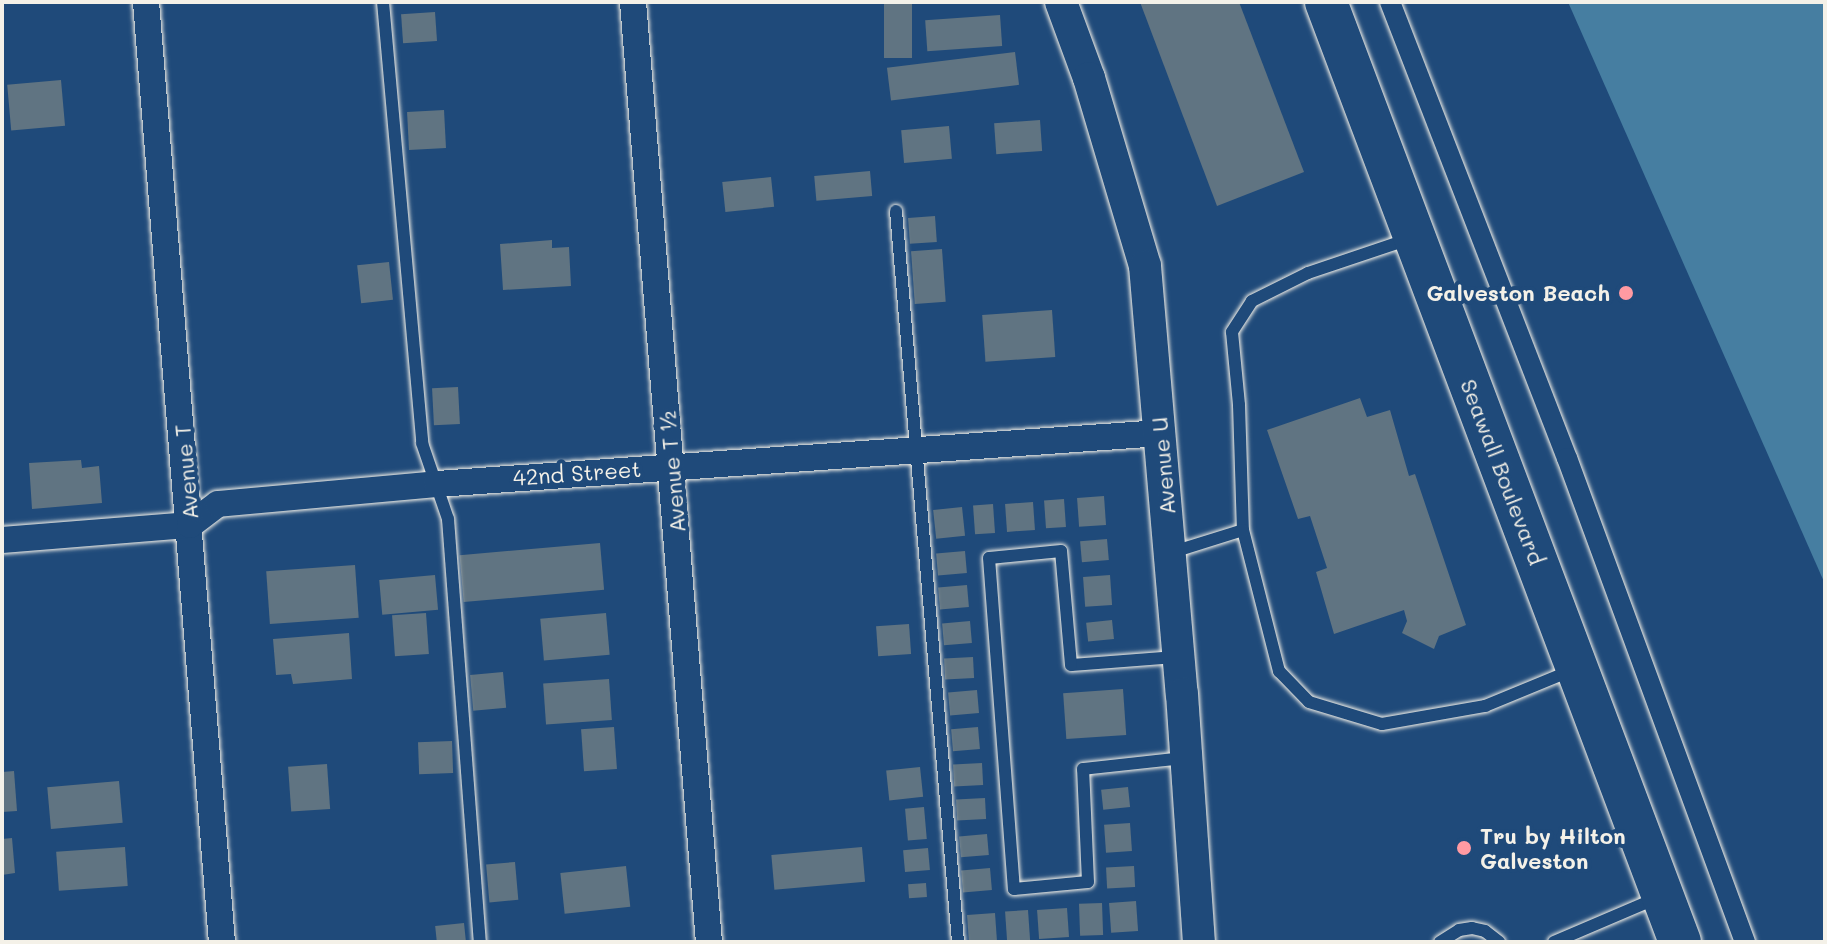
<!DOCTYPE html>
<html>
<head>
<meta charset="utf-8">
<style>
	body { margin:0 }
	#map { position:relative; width:1827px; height:944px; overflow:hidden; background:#1f4a7a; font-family:Mali,sans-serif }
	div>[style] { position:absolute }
	.water>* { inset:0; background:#467ea1 }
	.building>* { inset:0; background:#607482; transform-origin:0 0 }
	.roads { filter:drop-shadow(0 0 2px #f4f1e8) drop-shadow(0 0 2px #f4f1e8) }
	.service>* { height:12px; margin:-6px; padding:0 6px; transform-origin:6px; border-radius:6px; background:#1f4a7a }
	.pedestrian>* { height:20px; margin:-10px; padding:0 10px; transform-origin:10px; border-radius:10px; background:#1f4a7a }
	.minor>* { height:26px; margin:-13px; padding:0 13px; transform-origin:13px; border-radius:13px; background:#1f4a7a }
	.tertiary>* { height:32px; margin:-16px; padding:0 16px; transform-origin:16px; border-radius:16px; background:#1f4a7a }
	.primary>* { height:42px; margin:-21px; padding:0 21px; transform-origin:21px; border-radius:21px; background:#1f4a7a }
	.dots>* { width:22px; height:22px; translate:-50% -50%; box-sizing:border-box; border:4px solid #1f4a7a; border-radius:50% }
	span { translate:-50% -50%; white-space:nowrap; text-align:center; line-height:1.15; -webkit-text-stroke:8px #1f4a7a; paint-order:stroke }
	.poi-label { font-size:22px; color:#f4f1e8; font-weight:700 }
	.right { translate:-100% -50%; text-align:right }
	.left { translate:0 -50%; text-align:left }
	.street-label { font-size:22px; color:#f4f1e8 }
	.frame { position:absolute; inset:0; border:4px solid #f4f1e8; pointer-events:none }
</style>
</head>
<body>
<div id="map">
	<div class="water">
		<i style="clip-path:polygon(1568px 2px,1825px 2px,1825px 584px)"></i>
	</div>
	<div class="building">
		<i style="left:884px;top:2px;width:28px;height:56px"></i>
		<i style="clip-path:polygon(1140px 2px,1239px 2px,1304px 172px,1217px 206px)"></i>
		<i style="left:435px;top:12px;width:29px;height:34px;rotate:86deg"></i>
		<i style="left:1000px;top:15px;width:31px;height:75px;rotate:86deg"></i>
		<i style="left:1015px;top:52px;width:33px;height:129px;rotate:83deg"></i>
		<i style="left:61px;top:80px;width:46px;height:54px;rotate:85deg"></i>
		<i style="left:444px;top:110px;width:38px;height:37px;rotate:87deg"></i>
		<i style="left:1040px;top:120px;width:31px;height:46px;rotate:86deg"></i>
		<i style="left:949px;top:126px;width:33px;height:48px;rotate:85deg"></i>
		<i style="left:870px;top:171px;width:25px;height:56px;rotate:85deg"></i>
		<i style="left:771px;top:177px;width:30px;height:49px;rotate:84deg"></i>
		<i style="left:935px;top:216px;width:26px;height:27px;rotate:86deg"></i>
		<i style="clip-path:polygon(552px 240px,552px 248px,569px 247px,571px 286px,503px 290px,500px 244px)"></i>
		<i style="left:942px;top:249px;width:53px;height:31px;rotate:86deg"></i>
		<i style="left:389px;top:262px;width:38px;height:32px;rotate:84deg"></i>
		<i style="left:1052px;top:310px;width:47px;height:70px;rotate:86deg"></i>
		<i style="left:458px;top:387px;width:37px;height:26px;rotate:87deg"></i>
		<i style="clip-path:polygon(1360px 398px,1367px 417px,1390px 410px,1409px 476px,1415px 474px,1466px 625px,1439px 636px,1434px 649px,1402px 633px,1407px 621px,1404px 610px,1334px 634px,1316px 572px,1327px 568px,1310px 516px,1298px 519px,1267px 430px)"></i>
		<i style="clip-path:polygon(81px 460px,82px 468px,99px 466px,102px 503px,32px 509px,29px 463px)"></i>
		<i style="left:1104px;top:496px;width:29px;height:27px;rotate:86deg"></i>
		<i style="left:1064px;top:499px;width:28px;height:20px;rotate:86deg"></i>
		<i style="left:1033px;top:502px;width:28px;height:28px;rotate:86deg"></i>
		<i style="left:993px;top:504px;width:29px;height:20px;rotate:86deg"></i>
		<i style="left:962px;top:507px;width:29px;height:29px;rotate:84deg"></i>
		<i style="left:1107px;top:539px;width:21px;height:27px;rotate:85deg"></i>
		<i style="left:600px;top:543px;width:47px;height:141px;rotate:85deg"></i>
		<i style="left:965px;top:551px;width:22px;height:29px;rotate:85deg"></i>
		<i style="left:355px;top:565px;width:53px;height:89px;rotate:86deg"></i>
		<i style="left:435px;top:575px;width:35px;height:56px;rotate:85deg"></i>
		<i style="left:1110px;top:575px;width:30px;height:27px;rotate:86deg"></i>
		<i style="left:967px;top:585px;width:22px;height:29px;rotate:85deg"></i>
		<i style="left:426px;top:613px;width:41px;height:34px;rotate:86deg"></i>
		<i style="left:606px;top:613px;width:42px;height:66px;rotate:85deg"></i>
		<i style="left:1112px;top:620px;width:19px;height:26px;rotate:84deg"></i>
		<i style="left:970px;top:621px;width:22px;height:28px;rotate:85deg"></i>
		<i style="left:909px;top:624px;width:30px;height:33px;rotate:86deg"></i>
		<i style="clip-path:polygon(349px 633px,352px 679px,293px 684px,291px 674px,276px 675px,273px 639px)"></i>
		<i style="left:973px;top:657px;width:21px;height:29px;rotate:87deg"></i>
		<i style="left:503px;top:672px;width:36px;height:33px;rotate:85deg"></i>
		<i style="left:609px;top:679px;width:41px;height:66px;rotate:86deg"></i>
		<i style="left:1123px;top:689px;width:46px;height:60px;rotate:86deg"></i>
		<i style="left:977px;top:690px;width:23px;height:29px;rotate:85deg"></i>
		<i style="left:614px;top:727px;width:42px;height:33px;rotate:86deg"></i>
		<i style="left:978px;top:727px;width:22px;height:27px;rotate:85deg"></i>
		<i style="left:452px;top:741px;width:32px;height:34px;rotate:88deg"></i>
		<i style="left:982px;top:763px;width:22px;height:29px;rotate:87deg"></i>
		<i style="left:327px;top:764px;width:45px;height:39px;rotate:86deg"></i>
		<i style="left:920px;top:767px;width:30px;height:34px;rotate:84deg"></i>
		<i style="clip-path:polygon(14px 771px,17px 811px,2px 812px,2px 772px)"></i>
		<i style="left:119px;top:781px;width:42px;height:72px;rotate:85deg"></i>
		<i style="left:1128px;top:787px;width:20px;height:27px;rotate:84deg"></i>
		<i style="left:985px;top:798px;width:21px;height:29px;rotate:87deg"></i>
		<i style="left:924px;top:807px;width:32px;height:19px;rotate:85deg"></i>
		<i style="left:1130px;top:823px;width:28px;height:26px;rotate:86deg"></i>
		<i style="left:987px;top:834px;width:21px;height:28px;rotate:85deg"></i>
		<i style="clip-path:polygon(12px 838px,15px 873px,2px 875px,2px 839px)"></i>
		<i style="left:125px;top:847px;width:39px;height:69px;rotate:86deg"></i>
		<i style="left:862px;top:847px;width:35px;height:91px;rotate:85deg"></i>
		<i style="left:928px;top:848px;width:22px;height:25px;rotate:85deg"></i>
		<i style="left:515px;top:862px;width:38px;height:29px;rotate:85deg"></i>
		<i style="left:626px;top:866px;width:41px;height:66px;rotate:84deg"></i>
		<i style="left:1134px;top:866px;width:21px;height:28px;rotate:87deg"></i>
		<i style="left:990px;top:868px;width:22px;height:29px;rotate:85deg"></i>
		<i style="left:926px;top:883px;width:14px;height:18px;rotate:86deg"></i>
		<i style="left:1136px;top:901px;width:30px;height:27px;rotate:86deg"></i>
		<i style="left:1102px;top:903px;width:32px;height:23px;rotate:88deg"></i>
		<i style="left:1067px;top:908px;width:29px;height:30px;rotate:86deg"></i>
		<i style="left:1028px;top:910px;width:32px;height:23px;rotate:86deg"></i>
		<i style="left:995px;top:913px;width:28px;height:28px;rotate:86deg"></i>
		<i style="left:464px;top:923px;width:19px;height:29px;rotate:84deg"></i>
	</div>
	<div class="roads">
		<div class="service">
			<i style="left:383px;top:2px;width:443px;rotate:84.9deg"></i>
			<i style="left:422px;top:443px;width:80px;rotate:71.1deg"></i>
			<i style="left:448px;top:519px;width:424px;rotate:85.7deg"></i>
			<i style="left:896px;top:211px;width:734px;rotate:85.15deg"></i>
			<i style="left:1409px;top:239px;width:107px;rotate:161.4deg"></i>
			<i style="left:1308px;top:273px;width:63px;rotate:153.4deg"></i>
			<i style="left:1252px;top:301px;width:37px;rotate:123deg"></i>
			<i style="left:1232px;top:332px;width:73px;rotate:84.5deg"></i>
			<i style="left:1239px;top:405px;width:125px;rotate:88.2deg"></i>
			<i style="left:1243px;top:530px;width:146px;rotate:75.7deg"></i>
			<i style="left:1279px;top:671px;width:43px;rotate:45.9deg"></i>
			<i style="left:1309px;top:702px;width:76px;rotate:16.8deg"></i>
			<i style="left:1382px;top:724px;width:105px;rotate:-9.9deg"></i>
			<i style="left:1485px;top:706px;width:92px;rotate:-22.4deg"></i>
			<i style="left:1173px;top:552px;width:73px;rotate:-17.4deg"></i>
			<i style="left:1176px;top:657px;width:105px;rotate:175.6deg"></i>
			<i style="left:1071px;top:665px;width:114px;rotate:-95deg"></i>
			<i style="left:1061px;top:551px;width:72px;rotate:174.4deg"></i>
			<i style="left:989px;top:558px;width:332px;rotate:85.7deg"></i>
			<i style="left:1014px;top:889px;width:74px;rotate:-5.4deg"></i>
			<i style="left:1088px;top:882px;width:113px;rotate:-92.5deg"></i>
			<i style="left:1083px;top:769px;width:102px;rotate:-6.2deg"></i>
			<i style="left:1440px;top:942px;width:22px;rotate:-32deg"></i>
			<i style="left:1459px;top:930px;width:13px;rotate:-9deg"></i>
			<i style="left:1472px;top:928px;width:13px;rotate:13deg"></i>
			<i style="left:1485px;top:931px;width:18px;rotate:38deg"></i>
			<i style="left:1554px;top:942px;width:112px;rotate:-23.1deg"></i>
		</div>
		<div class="pedestrian">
			<i style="left:1390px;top:2px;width:489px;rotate:68.8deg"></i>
			<i style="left:1567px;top:458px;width:516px;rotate:69.81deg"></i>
		</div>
		<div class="minor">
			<i style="left:146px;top:2px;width:943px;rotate:85.38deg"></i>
			<i style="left:633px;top:2px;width:943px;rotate:85.38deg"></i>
			<i style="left:2px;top:540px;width:189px;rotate:-4.6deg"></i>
			<i style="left:190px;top:525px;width:35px;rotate:-37deg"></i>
			<i style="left:218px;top:504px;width:220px;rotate:-5.2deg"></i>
			<i style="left:437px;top:484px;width:725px;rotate:-4.03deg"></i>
		</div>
		<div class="tertiary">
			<i style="left:1061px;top:2px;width:81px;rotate:69.8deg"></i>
			<i style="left:1089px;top:78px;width:196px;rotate:73.4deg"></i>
			<i style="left:1145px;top:266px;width:430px;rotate:85.1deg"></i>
			<i style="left:1182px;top:694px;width:249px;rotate:86.1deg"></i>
		</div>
		<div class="primary">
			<i style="left:1326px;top:2px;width:1004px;rotate:69.36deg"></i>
		</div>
	</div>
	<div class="dots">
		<i style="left:1626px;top:293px;background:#ff9aa2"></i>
		<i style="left:1464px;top:848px;background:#ff9aa2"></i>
	</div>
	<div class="poi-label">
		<span class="right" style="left:1610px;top:293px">Galveston Beach</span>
		<span class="left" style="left:1480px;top:848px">Tru by Hilton<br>Galveston</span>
	</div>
	<div class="street-label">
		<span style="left:1163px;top:466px;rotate:-95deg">Avenue U</span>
		<span style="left:186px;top:472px;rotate:-95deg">Avenue T</span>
		<span style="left:672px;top:472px;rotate:-95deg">Avenue T ½</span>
		<span style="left:1503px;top:472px;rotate:69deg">Seawall Boulevard</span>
		<span style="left:577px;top:473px;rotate:-4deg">42nd Street</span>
	</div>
	<div class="frame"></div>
</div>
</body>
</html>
